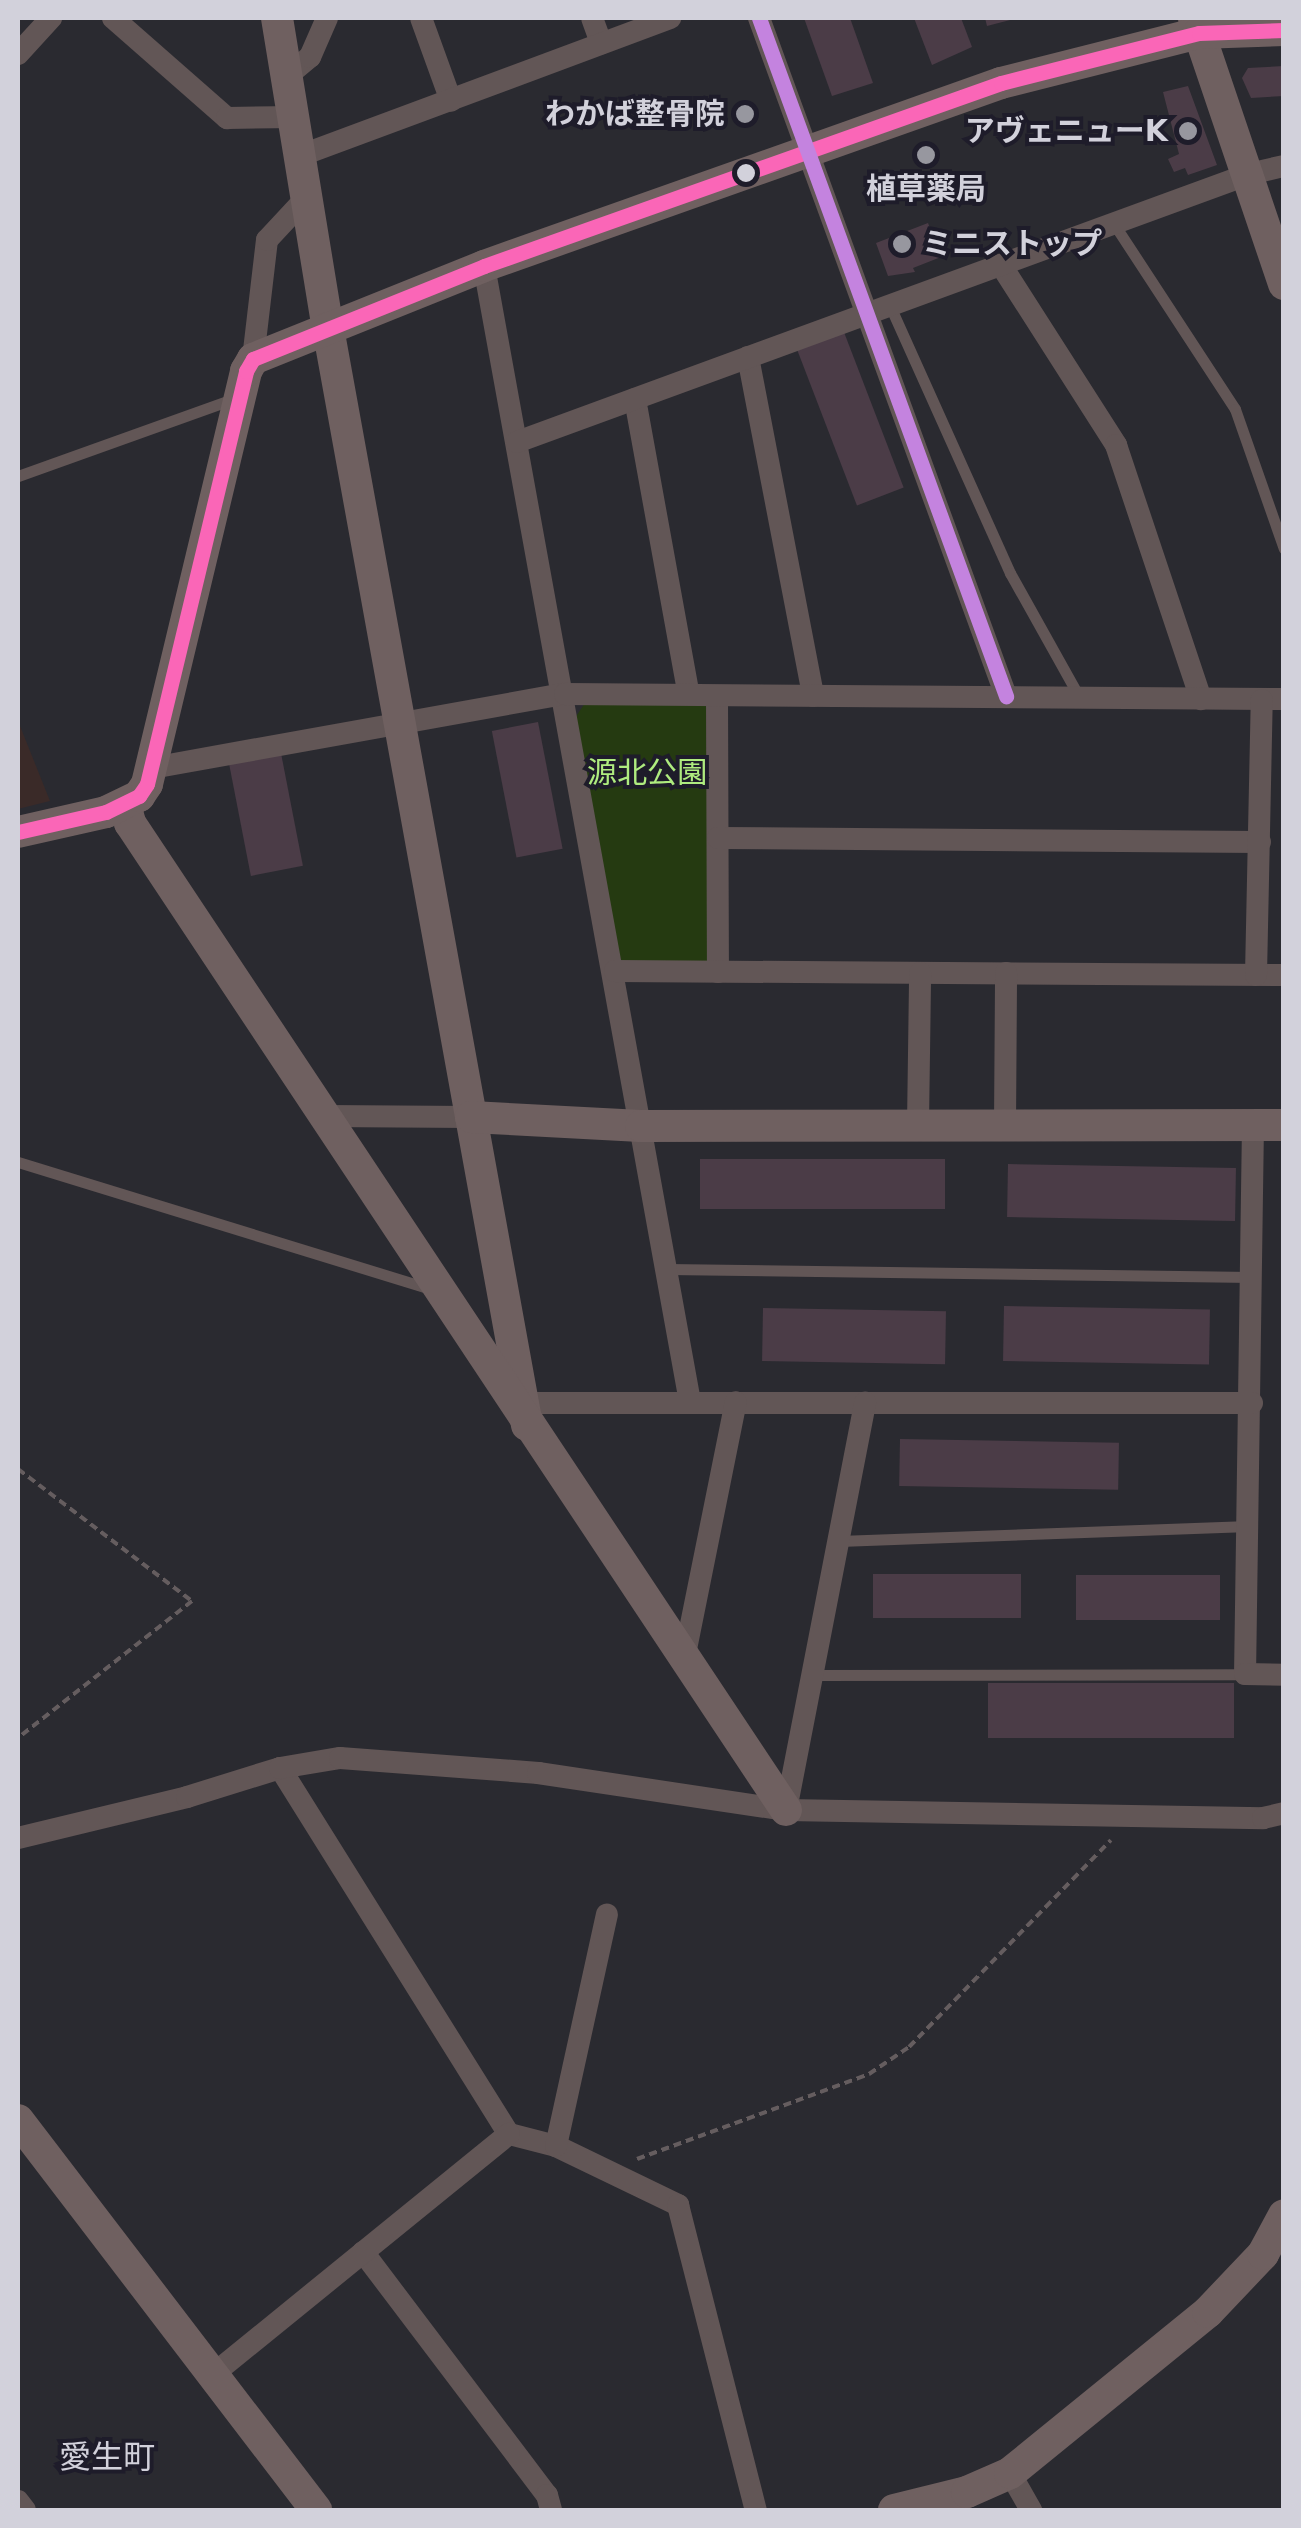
<!DOCTYPE html>
<html>
<head>
<meta charset="utf-8">
<style>
	body { margin:0 }
	#map { position:relative; width:1301px; height:2528px; overflow:hidden; background:#2a2a30; font-family:"DejaVu Sans","Noto Sans JP",sans-serif }
	div>[style] { position:absolute }
	.industrial>* { inset:0; background:#3a2a28 }
	.green>* { inset:0; background:#253a11 }
	.building>* { inset:0; background:#4b3c47; transform-origin:0 0 }
	.path>* { height:4px; margin-top:-2px; transform-origin:0; background:repeating-linear-gradient(90deg,#655d5f 0 8px,transparent 0 13px) }
	.lane>* { height:11px; margin:-5.5px; padding:0 5.5px; transform-origin:5.5px; border-radius:5.5px; background:#625656 }
	.street>* { height:22px; margin:-11px; padding:0 11px; transform-origin:11px; border-radius:11px; background:#625656 }
	.secondary>* { height:32px; margin:-16px; padding:0 16px; transform-origin:16px; border-radius:16px; background:#6f6060 }
	.bus-1>* { height:15px; margin:-7.5px; padding:0 7.5px; transform-origin:7.5px; border-radius:7.5px; background:#fa66b7 }
	.bus-2>* { height:15px; margin:-7.5px; padding:0 7.5px; transform-origin:7.5px; border-radius:7.5px; background:#c483df }
	.dots>* { width:28px; height:28px; translate:-50% -50%; box-sizing:border-box; border:5px solid #1e1c2a; border-radius:50% }
	span { translate:-50% -50%; white-space:nowrap; text-align:center; line-height:1.15; -webkit-text-stroke:8px #1e1c2a; paint-order:stroke }
	.poi-label { font-size:30px; color:#d2d1db; font-weight:700 }
	.right { translate:-100% -50%; text-align:right }
	.left { translate:0 -50%; text-align:left }
	.park-label { font-size:30px; color:#afec7f }
	.neighbourhood-label { font-size:32px; color:#d2d1db }
	.frame { position:absolute; inset:0; border:20px solid #d2d1db; pointer-events:none }
</style>
</head>
<body>
<div id="map">
	<div class="industrial">
		<i style="clip-path:polygon(18px 721px,50px 801px,18px 809px)"></i>
	</div>
	<div class="green">
		<i style="clip-path:polygon(585px 703px,706px 704px,710px 964px,623px 962px,616px 955px,575px 718px)"></i>
	</div>
	<div class="building">
		<i style="clip-path:polygon(804px 18px,850px 18px,873px 83px,832px 96px)"></i>
		<i style="clip-path:polygon(914px 18px,961px 18px,972px 47px,932px 65px)"></i>
		<i style="clip-path:polygon(985px 18px,1014px 18px,1014px 19px,987px 26px)"></i>
		<i style="clip-path:polygon(1284px 66px,1284px 96px,1251px 98px,1242px 78px,1248px 68px)"></i>
		<i style="clip-path:polygon(1188px 86px,1217px 165px,1188px 175px,1185px 168px,1174px 172px,1168px 159px,1179px 154px,1163px 92px)"></i>
		<i style="clip-path:polygon(928px 223px,941px 257px,913px 268px,915px 272px,888px 276px,876px 243px)"></i>
		<i style="left:842px;top:327px;width:172px;height:50px;rotate:69deg"></i>
		<i style="left:538px;top:722px;width:129px;height:47px;rotate:79deg"></i>
		<i style="left:280px;top:748px;width:120px;height:53px;rotate:79deg"></i>
		<i style="left:700px;top:1159px;width:245px;height:50px"></i>
		<i style="left:1008px;top:1164px;width:228px;height:53px;rotate:1deg"></i>
		<i style="left:1004px;top:1306px;width:206px;height:55px;rotate:1deg"></i>
		<i style="left:763px;top:1308px;width:183px;height:53px;rotate:1deg"></i>
		<i style="left:900px;top:1439px;width:219px;height:47px;rotate:1deg"></i>
		<i style="left:873px;top:1574px;width:148px;height:44px"></i>
		<i style="left:1076px;top:1575px;width:144px;height:45px"></i>
		<i style="left:988px;top:1683px;width:246px;height:55px"></i>
	</div>
	<div class="path">
		<i style="left:18px;top:1469px;width:218px;rotate:37.2deg"></i>
		<i style="left:192px;top:1601px;width:221px;rotate:141.8deg"></i>
		<i style="left:637px;top:2159px;width:247px;rotate:-20.1deg"></i>
		<i style="left:869px;top:2074px;width:48px;rotate:-34deg"></i>
		<i style="left:909px;top:2047px;width:289px;rotate:-45.7deg"></i>
	</div>
	<div class="lane">
		<i style="left:1114px;top:224px;width:221px;rotate:56.8deg"></i>
		<i style="left:1235px;top:409px;width:148px;rotate:70.7deg"></i>
		<i style="left:890px;top:306px;width:293px;rotate:65.8deg"></i>
		<i style="left:1010px;top:573px;width:143px;rotate:60.8deg"></i>
		<i style="left:18px;top:476px;width:232px;rotate:-19.7deg"></i>
		<i style="left:18px;top:1162px;width:431px;rotate:17.1deg"></i>
		<i style="left:667px;top:1269px;width:585px;rotate:0.78deg"></i>
		<i style="left:839px;top:1541px;width:410px;rotate:-2.1deg"></i>
		<i style="left:811px;top:1675px;width:434px;rotate:-0.1deg"></i>
	</div>
	<div class="street">
		<i style="left:113px;top:18px;width:152px;rotate:41.3deg"></i>
		<i style="left:227px;top:118px;width:68px;rotate:-0.8deg"></i>
		<i style="left:421px;top:18px;width:88px;rotate:70.1deg"></i>
		<i style="left:592px;top:18px;width:27px;rotate:70deg"></i>
		<i style="left:759px;top:18px;width:722px;rotate:69.98deg"></i>
		<i style="left:18px;top:54px;width:49px;rotate:-47.5deg"></i>
		<i style="left:287px;top:76px;width:30px;rotate:-40deg"></i>
		<i style="left:310px;top:57px;width:43px;rotate:-66.4deg"></i>
		<i style="left:302px;top:155px;width:393px;rotate:-20.4deg"></i>
		<i style="left:1001px;top:265px;width:214px;rotate:57.4deg"></i>
		<i style="left:1116px;top:445px;width:268px;rotate:71.5deg"></i>
		<i style="left:484px;top:266px;width:1155px;rotate:79.72deg"></i>
		<i style="left:748px;top:357px;width:345px;rotate:79.1deg"></i>
		<i style="left:253px;top:359px;width:120px;rotate:-83.3deg"></i>
		<i style="left:267px;top:240px;width:60px;rotate:-47deg"></i>
		<i style="left:635px;top:399px;width:298px;rotate:79.7deg"></i>
		<i style="left:517px;top:442px;width:780px;rotate:-20.11deg"></i>
		<i style="left:1249px;top:174px;width:36px;rotate:-13deg"></i>
		<i style="left:717px;top:697px;width:275px;rotate:89.8deg"></i>
		<i style="left:152px;top:768px;width:420px;rotate:-10.2deg"></i>
		<i style="left:565px;top:694px;width:719px;rotate:0.4deg"></i>
		<i style="left:718px;top:838px;width:542px;rotate:0.42deg"></i>
		<i style="left:615px;top:971px;width:669px;rotate:0.34deg"></i>
		<i style="left:1256px;top:975px;width:275px;rotate:-88.8deg"></i>
		<i style="left:324px;top:1116px;width:147px;rotate:0.4deg"></i>
		<i style="left:1253px;top:1124px;width:550px;rotate:90.83deg"></i>
		<i style="left:1245px;top:1674px;width:39px;rotate:1deg"></i>
		<i style="left:918px;top:1125px;width:152px;rotate:-89.2deg"></i>
		<i style="left:1005px;top:1125px;width:152px;rotate:-89.6deg"></i>
		<i style="left:523px;top:1403px;width:729px"></i>
		<i style="left:684px;top:1659px;width:262px;rotate:-78.6deg"></i>
		<i style="left:280px;top:1768px;width:432px;rotate:58deg"></i>
		<i style="left:509px;top:2134px;width:49px;rotate:14.3deg"></i>
		<i style="left:556px;top:2146px;width:136px;rotate:25.8deg"></i>
		<i style="left:678px;top:2205px;width:315px;rotate:75.7deg"></i>
		<i style="left:786px;top:1810px;width:415px;rotate:-79deg"></i>
		<i style="left:18px;top:1838px;width:174px;rotate:-13.6deg"></i>
		<i style="left:187px;top:1797px;width:97px;rotate:-17.3deg"></i>
		<i style="left:280px;top:1768px;width:61px;rotate:-9.5deg"></i>
		<i style="left:340px;top:1758px;width:199px;rotate:4.3deg"></i>
		<i style="left:538px;top:1773px;width:251px;rotate:8.5deg"></i>
		<i style="left:786px;top:1810px;width:477px;rotate:1deg"></i>
		<i style="left:1263px;top:1818px;width:22px;rotate:-13deg"></i>
		<i style="left:556px;top:2146px;width:237px;rotate:-77.6deg"></i>
		<i style="left:363px;top:2252px;width:305px;rotate:52.9deg"></i>
		<i style="left:547px;top:2495px;width:16px;rotate:75deg"></i>
		<i style="left:211px;top:2376px;width:384px;rotate:-39.1deg"></i>
		<i style="left:1010px;top:2473px;width:43px;rotate:60.4deg"></i>
		<i style="left:18px;top:2501px;width:11px;rotate:52deg"></i>
	</div>
	<div class="secondary">
		<i style="left:277px;top:18px;width:314px;rotate:80.7deg"></i>
		<i style="left:328px;top:328px;width:1115px;rotate:79.72deg"></i>
		<i style="left:1194px;top:18px;width:281px;rotate:71.3deg"></i>
		<i style="left:125px;top:804px;width:20px;rotate:75deg"></i>
		<i style="left:130px;top:823px;width:1185px;rotate:56.39deg"></i>
		<i style="left:18px;top:832px;width:90px;rotate:-12.8deg"></i>
		<i style="left:106px;top:812px;width:37px;rotate:-26deg"></i>
		<i style="left:139px;top:796px;width:14px;rotate:-56deg"></i>
		<i style="left:147px;top:784px;width:425px;rotate:-76.5deg"></i>
		<i style="left:246px;top:371px;width:14px;rotate:-60deg"></i>
		<i style="left:253px;top:359px;width:249px;rotate:-21.9deg"></i>
		<i style="left:484px;top:266px;width:548px;rotate:-19.49deg"></i>
		<i style="left:1001px;top:83px;width:204px;rotate:-14.2deg"></i>
		<i style="left:1199px;top:33px;width:85px;rotate:-2deg"></i>
		<i style="left:471px;top:1117px;width:170px;rotate:3deg"></i>
		<i style="left:641px;top:1126px;width:643px;rotate:-0.09deg"></i>
		<i style="left:18px;top:2120px;width:491px;rotate:52.6deg"></i>
		<i style="left:894px;top:2510px;width:75px;rotate:-13.9deg"></i>
		<i style="left:967px;top:2492px;width:47px;rotate:-23.8deg"></i>
		<i style="left:1010px;top:2473px;width:255px;rotate:-39.1deg"></i>
		<i style="left:1208px;top:2312px;width:80px;rotate:-46.5deg"></i>
		<i style="left:1263px;top:2254px;width:44px;rotate:-61.7deg"></i>
	</div>
	<div class="bus-1">
		<i style="left:18px;top:832px;width:90px;rotate:-12.8deg"></i>
		<i style="left:106px;top:812px;width:37px;rotate:-26deg"></i>
		<i style="left:139px;top:796px;width:14px;rotate:-56deg"></i>
		<i style="left:147px;top:784px;width:425px;rotate:-76.5deg"></i>
		<i style="left:246px;top:371px;width:14px;rotate:-60deg"></i>
		<i style="left:253px;top:359px;width:249px;rotate:-21.9deg"></i>
		<i style="left:484px;top:266px;width:548px;rotate:-19.49deg"></i>
		<i style="left:1001px;top:83px;width:204px;rotate:-14.2deg"></i>
		<i style="left:1199px;top:33px;width:85px;rotate:-2deg"></i>
	</div>
	<div class="bus-2">
		<i style="left:759px;top:18px;width:722px;rotate:69.98deg"></i>
	</div>
	<div class="dots">
		<i style="left:745px;top:114px;background:#97979f"></i>
		<i style="left:1188px;top:131px;background:#97979f"></i>
		<i style="left:926px;top:155px;background:#97979f"></i>
		<i style="left:746px;top:173px;background:#d2d1db"></i>
		<i style="left:902px;top:244px;background:#97979f"></i>
	</div>
	<div class="poi-label">
		<span class="right" style="left:725px;top:114px">わかば整骨院</span>
		<span class="right" style="left:1168px;top:131px">アヴェニューK</span>
		<span style="left:926px;top:189px">植草薬局</span>
		<span class="left" style="left:922px;top:244px">ミニストップ</span>
	</div>
	<div class="park-label">
		<span style="left:647px;top:773px">源北公園</span>
	</div>
	<div class="neighbourhood-label">
		<span style="left:107px;top:2457px">愛生町</span>
	</div>
	<div class="frame"></div>
</div>
</body>
</html>
